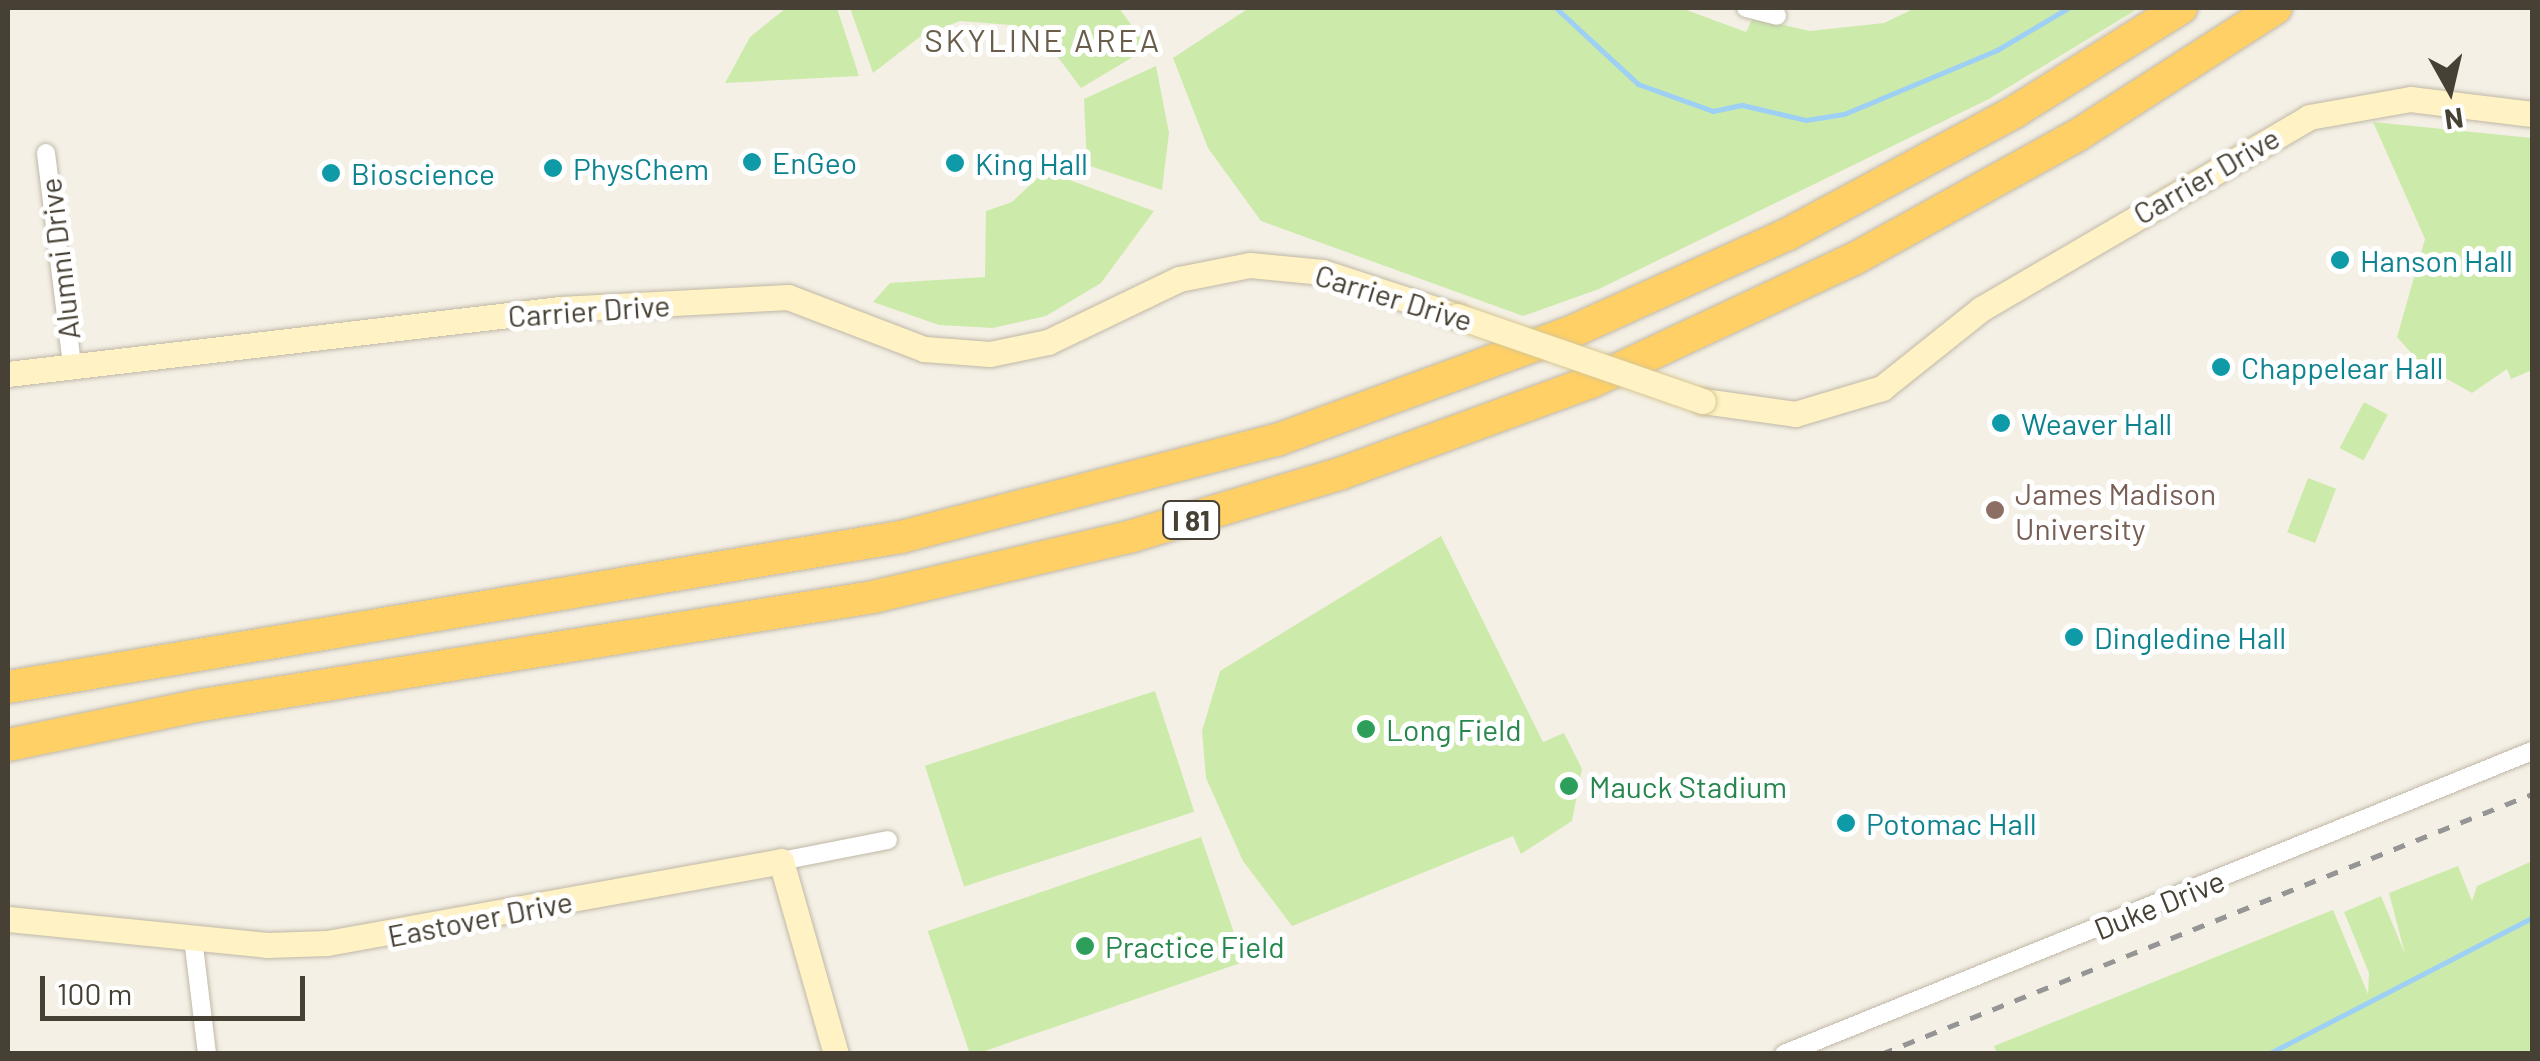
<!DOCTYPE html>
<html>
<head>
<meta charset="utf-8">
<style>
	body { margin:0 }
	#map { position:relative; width:2540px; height:1061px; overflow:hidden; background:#f4f0e5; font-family:Barlow,sans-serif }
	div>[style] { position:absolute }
	.green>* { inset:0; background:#ccebab; transform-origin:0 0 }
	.stream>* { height:5px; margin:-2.5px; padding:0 2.5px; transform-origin:2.5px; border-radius:2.5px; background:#9ecff4 }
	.roads { filter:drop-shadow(0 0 2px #c0b8a7) drop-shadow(0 0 2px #c0b8a7) }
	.street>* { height:18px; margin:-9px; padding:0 9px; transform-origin:9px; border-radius:9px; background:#fff }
	.secondary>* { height:25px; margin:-12.5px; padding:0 12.5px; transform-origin:12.5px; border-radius:12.5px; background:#fff2c4 }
	.highway>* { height:32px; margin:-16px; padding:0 16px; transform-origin:16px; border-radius:16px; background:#ffd065 }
	.rail>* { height:5px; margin-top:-2.5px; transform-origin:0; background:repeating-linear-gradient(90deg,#959595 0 12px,transparent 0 24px) }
	.bridges { filter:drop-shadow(0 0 2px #d7c692) drop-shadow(0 0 2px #d7c692) }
	.secondary-bridge>* { height:25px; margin:-12.5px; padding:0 12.5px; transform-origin:12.5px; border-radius:12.5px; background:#fff2c4 }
	.dots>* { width:28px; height:28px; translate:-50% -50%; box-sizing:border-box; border:5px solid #fff; border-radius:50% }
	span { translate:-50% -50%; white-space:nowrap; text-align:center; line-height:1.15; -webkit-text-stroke:10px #fff; paint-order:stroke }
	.shield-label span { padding:2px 8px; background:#fff; border:2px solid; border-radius:8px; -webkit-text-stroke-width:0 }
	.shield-label { font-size:28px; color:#474034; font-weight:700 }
	.culture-label { font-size:30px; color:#0d838f }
	.left { translate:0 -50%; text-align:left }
	.street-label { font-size:30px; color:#474034 }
	.education-label { font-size:30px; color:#785e54 }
	.leisure-label { font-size:30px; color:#27864d }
	.neighbourhood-label { font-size:32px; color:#6a5e4b; letter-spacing:2.5px }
	.frame { position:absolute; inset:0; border:10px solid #474034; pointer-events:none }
	.north { position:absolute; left:2400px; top:40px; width:100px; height:100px; -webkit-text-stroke:8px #fff; paint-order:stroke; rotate:172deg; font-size:28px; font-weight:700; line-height:40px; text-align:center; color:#474034 }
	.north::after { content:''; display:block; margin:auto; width:35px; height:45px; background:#474034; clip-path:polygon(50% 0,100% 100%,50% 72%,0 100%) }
	.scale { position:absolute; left:40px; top:976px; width:265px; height:45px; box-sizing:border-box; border:5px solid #474034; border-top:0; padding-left:12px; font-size:30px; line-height:35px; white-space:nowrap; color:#474034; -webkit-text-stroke:8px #fff; paint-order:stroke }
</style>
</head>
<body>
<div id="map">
	<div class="green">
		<i style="clip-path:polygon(786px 8px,837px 8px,859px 76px,725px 83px,750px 37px)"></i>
		<i style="clip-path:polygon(850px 8px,1119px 8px,1148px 48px,1081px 88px,1057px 56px,1011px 25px,960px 21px,921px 36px,873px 73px)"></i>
		<i style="clip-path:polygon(1249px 8px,1681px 8px,1746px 32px,1753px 18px,1810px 31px,1884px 23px,1915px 8px,2139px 8px,1989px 99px,1599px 289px,1523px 316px,1261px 221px,1208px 148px,1173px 58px)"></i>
		<i style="clip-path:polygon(1156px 66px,1169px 133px,1162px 190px,1087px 165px,1084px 99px)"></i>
		<i style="clip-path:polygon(2373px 122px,2532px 138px,2532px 370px,2511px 379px,2507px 369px,2472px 393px,2422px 365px,2397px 337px,2425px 239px)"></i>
		<i style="clip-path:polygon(1045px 171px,1154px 211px,1101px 283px,1046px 316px,993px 328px,939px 325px,873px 302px,890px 283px,985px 277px,986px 211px,1012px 202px)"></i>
		<i style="left:2364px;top:402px;width:27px;height:52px;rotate:28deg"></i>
		<i style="left:2308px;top:478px;width:30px;height:58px;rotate:21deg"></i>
		<i style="clip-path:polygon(1441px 536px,1543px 742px,1564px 733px,1582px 769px,1572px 821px,1521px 854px,1513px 836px,1292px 926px,1243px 861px,1206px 778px,1202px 731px,1220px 671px)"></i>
		<i style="left:1155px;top:691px;width:127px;height:242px;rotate:72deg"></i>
		<i style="left:1201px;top:837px;width:132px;height:289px;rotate:71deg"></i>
		<i style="clip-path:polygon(2532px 861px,2532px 1053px,1997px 1054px,1994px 1046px,2333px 910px,2368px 994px,2369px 973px,2344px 912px,2381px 896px,2405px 954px,2389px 893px,2458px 866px,2472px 901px,2477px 886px)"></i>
	</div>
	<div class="stream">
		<i style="left:1556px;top:8px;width:112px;rotate:42.8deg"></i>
		<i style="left:1638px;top:84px;width:80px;rotate:19.8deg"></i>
		<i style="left:1713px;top:111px;width:30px;rotate:-12deg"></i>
		<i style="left:1742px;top:105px;width:66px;rotate:13.2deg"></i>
		<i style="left:1806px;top:120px;width:38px;rotate:-9deg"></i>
		<i style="left:1844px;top:114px;width:166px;rotate:-22.7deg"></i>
		<i style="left:1997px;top:50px;width:82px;rotate:-30.6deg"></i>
		<i style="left:2268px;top:1054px;width:297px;rotate:-27.3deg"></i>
	</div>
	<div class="roads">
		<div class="street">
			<i style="left:1746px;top:8px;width:32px;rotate:14deg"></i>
			<i style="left:46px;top:153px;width:215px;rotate:83deg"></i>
			<i style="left:781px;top:861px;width:109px;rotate:-11.1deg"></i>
			<i style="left:193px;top:938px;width:117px;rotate:83.1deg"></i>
			<i style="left:1784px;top:1054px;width:807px;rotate:-22.05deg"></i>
		</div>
		<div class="secondary">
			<i style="left:8px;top:374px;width:556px;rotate:-6.72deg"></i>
			<i style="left:560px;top:309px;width:228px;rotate:-3deg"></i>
			<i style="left:788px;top:297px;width:146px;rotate:20.9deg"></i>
			<i style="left:924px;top:349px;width:66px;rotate:4.3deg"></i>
			<i style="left:990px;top:354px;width:59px;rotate:-11.7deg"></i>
			<i style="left:1048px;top:342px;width:145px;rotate:-25.7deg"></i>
			<i style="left:1179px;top:279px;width:72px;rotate:-11.2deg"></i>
			<i style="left:1250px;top:265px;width:73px;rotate:5.5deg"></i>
			<i style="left:1323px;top:272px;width:141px;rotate:18.2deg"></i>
			<i style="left:1703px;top:401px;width:93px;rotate:8deg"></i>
			<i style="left:1795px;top:414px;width:91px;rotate:-16.6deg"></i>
			<i style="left:1882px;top:388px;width:127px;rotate:-38.6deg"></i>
			<i style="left:1981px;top:309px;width:380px;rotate:-30.3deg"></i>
			<i style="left:2309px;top:117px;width:103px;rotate:-10.1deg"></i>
			<i style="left:2410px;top:99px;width:123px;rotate:7deg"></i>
			<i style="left:8px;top:919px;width:260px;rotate:5.7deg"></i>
			<i style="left:267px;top:945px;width:60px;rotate:-1.9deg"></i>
			<i style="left:327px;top:943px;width:461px;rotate:-10.2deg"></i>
			<i style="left:781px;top:861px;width:201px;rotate:74.1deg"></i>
		</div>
		<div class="highway">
			<i style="left:8px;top:687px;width:906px;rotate:-9.54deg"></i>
			<i style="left:901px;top:537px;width:388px;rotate:-14.5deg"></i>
			<i style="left:1277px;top:440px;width:313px;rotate:-20.2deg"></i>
			<i style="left:1571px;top:332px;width:238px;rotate:-24.3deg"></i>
			<i style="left:1788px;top:234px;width:259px;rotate:-28.3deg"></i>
			<i style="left:2016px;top:111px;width:195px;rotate:-32deg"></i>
			<i style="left:8px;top:745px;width:198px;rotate:-11.7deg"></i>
			<i style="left:202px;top:705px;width:680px;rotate:-9.14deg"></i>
			<i style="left:873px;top:597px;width:263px;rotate:-13.2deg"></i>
			<i style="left:1129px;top:537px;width:222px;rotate:-16.7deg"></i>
			<i style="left:1342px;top:473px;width:265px;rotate:-20.1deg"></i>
			<i style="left:1591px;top:382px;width:290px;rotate:-25.1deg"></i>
			<i style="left:1854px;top:259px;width:256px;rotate:-29deg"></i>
			<i style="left:2078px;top:135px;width:235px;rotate:-32.7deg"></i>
		</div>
	</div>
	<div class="rail">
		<i style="left:1881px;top:1054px;width:701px;rotate:-21.77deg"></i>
	</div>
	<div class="bridges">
		<div class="secondary-bridge">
			<i style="left:1457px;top:316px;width:260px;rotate:19.1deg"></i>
		</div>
	</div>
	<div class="dots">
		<i style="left:752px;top:162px;background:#0f9aa8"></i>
		<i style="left:955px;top:163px;background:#0f9aa8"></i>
		<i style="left:553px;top:168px;background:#0f9aa8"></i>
		<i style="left:331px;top:173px;background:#0f9aa8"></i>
		<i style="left:2340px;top:260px;background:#0f9aa8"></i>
		<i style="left:2221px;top:367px;background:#0f9aa8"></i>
		<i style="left:2001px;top:423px;background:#0f9aa8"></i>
		<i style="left:1995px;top:510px;background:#8d6e63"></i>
		<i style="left:2074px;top:637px;background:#0f9aa8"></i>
		<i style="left:1366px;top:729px;background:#2e9e5b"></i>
		<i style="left:1569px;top:786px;background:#2e9e5b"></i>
		<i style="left:1846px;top:823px;background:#0f9aa8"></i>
		<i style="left:1085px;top:946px;background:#2e9e5b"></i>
	</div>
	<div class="shield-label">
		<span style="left:1191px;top:520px">I 81</span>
	</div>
	<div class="culture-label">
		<span class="left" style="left:772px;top:162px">EnGeo</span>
		<span class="left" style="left:975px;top:163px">King Hall</span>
		<span class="left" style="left:573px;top:168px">PhysChem</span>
		<span class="left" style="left:351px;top:173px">Bioscience</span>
		<span class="left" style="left:2360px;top:260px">Hanson Hall</span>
		<span class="left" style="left:2241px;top:367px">Chappelear Hall</span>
		<span class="left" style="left:2021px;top:423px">Weaver Hall</span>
		<span class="left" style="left:2094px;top:637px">Dingledine Hall</span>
		<span class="left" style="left:1866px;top:823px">Potomac Hall</span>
	</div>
	<div class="street-label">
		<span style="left:2206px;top:175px;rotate:-30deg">Carrier Drive</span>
		<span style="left:59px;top:259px;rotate:-97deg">Alumni Drive</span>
		<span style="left:1394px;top:297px;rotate:17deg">Carrier Drive</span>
		<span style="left:589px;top:310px;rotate:-4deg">Carrier Drive</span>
		<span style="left:2159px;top:904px;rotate:-22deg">Duke Drive</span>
		<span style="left:480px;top:918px;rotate:-11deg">Eastover Drive</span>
	</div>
	<div class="education-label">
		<span class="left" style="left:2015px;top:510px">James Madison<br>University</span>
	</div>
	<div class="leisure-label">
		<span class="left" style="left:1386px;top:729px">Long Field</span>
		<span class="left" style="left:1589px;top:786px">Mauck Stadium</span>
		<span class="left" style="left:1105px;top:946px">Practice Field</span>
	</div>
	<div class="neighbourhood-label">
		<span style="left:1043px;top:39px">SKYLINE AREA</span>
	</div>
	<div class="frame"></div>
	<div class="north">N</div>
	<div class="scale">100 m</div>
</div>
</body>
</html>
